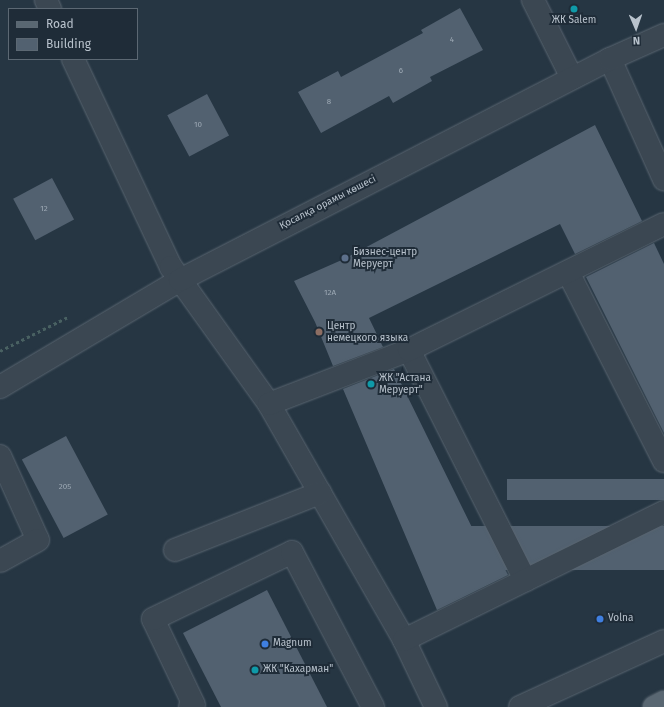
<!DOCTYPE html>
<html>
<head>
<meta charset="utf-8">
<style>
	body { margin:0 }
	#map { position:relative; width:664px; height:707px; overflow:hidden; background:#263643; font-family:"Fira Sans",sans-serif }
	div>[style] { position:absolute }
	.building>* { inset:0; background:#526170; transform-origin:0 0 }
	.path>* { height:2.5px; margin-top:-1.25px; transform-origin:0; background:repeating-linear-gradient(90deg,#496162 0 3px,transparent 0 6px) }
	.roads { filter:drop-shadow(0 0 1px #596570) drop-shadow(0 0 1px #596570) }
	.minor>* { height:22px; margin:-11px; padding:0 11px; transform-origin:11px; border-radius:11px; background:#3b4752 }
	.major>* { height:22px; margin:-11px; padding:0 11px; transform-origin:11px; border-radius:11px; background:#596772 }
	.dots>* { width:11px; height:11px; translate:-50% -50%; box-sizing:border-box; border:2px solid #1f2c38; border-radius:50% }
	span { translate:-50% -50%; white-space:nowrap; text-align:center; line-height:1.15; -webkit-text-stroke:4px #1f2c38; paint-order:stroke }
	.number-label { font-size:8px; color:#9eaab5 }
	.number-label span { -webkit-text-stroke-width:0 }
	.poi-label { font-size:10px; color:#b8c2cc }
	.left { translate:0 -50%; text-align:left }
	.street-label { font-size:10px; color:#b8c2cc }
	.legend { position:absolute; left:8px; top:8px; width:130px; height:52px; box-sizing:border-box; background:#1f2c38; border:1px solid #5c6873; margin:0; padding:5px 7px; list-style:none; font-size:12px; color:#b8c2cc }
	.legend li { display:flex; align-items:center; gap:8px; height:20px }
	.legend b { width:20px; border:1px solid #5c6873 }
	.north { position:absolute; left:616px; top:8px; width:40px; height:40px; -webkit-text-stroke:3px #1f2c38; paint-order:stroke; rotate:178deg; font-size:11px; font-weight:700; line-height:16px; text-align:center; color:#b8c2cc }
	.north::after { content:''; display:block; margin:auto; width:14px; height:18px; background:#b8c2cc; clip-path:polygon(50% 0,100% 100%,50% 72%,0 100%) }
</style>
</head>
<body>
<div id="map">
	<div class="building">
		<i style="clip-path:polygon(460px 8px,483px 50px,430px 77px,432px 81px,393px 103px,389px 96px,321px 133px,298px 92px,338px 71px,341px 77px,423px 33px,421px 30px)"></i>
		<i style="left:207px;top:94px;width:47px;height:45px;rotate:62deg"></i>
		<i style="clip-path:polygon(595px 125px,642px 221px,575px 254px,560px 224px,369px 318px,383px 347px,333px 366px,315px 322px,294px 281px,344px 259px)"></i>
		<i style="left:52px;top:178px;width:47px;height:44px;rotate:62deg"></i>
		<i style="clip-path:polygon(654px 243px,664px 264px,664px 433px,586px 277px)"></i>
		<i style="clip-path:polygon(394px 369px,490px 564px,500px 559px,508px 575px,437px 610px,343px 389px)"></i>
		<i style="left:66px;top:436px;width:89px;height:50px;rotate:62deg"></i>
		<i style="left:664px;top:479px;width:21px;height:157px;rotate:90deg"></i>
		<i style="left:664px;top:526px;width:44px;height:242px;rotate:90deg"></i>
		<i style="clip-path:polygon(267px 590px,327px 707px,221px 707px,183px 633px)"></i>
	</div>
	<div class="path">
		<i style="left:0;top:351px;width:76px;rotate:-26.6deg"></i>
	</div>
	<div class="roads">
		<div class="minor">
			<i style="left:46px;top:0;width:10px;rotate:66deg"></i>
			<i style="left:533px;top:0;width:87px;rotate:63.4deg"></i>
			<i style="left:73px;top:59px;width:230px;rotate:64.8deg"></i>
			<i style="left:171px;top:267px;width:168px;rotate:54.4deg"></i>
			<i style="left:269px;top:404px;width:272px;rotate:60.2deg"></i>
			<i style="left:404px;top:640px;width:74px;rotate:64.5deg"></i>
			<i style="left:610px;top:59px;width:132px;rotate:65.8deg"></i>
			<i style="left:568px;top:272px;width:212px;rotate:63.1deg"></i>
			<i style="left:409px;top:350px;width:258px;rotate:63.2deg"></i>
			<i style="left:0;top:387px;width:209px;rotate:-30.7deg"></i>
			<i style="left:180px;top:280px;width:483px;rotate:-27.2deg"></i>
			<i style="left:610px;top:59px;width:59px;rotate:-24deg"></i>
			<i style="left:269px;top:404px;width:150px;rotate:-21.1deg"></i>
			<i style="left:409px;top:350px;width:284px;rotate:-26.3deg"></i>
			<i style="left:0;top:456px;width:92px;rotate:65.7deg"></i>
			<i style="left:38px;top:540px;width:43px;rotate:151.1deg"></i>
			<i style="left:175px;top:550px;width:156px;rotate:-21.5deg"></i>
			<i style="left:404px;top:640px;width:290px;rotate:-26.2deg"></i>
			<i style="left:190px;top:707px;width:4px;rotate:-27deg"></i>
			<i style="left:194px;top:705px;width:95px;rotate:-115.5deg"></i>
			<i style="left:153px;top:619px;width:154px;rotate:-25.7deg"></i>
			<i style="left:292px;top:552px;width:175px;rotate:62.4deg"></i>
			<i style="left:520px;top:707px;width:158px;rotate:-24.6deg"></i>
		</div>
		<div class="major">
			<i style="left:654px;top:707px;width:11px;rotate:-27deg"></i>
		</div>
	</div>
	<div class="dots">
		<i style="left:574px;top:9px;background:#0f9aa8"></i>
		<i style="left:345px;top:258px;background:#5c6f8a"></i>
		<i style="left:319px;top:332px;background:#8d6e63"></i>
		<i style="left:371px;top:384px;background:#0f9aa8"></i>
		<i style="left:600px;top:619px;background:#3f7fe0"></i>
		<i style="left:265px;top:644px;background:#3f7fe0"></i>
		<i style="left:255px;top:670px;background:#0f9aa8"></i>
	</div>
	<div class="number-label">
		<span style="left:452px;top:40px">4</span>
		<span style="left:401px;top:71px">6</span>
		<span style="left:329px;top:102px">8</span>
		<span style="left:198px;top:125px">10</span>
		<span style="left:44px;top:209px">12</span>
		<span style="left:330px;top:293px">12А</span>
		<span style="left:65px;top:487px">205</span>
	</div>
	<div class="poi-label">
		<span style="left:574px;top:21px">ЖК Salem</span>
		<span class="left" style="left:353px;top:258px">Бизнес-центр<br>Меруерт</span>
		<span class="left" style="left:327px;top:332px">Центр<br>немецкого языка</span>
		<span class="left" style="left:379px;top:384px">ЖК "Астана<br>Меруерт"</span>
		<span class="left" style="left:608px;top:619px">Volna</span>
		<span class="left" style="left:273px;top:644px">Magnum</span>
		<span class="left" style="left:263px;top:670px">ЖК "Кахарман"</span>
	</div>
	<div class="street-label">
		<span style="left:328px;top:203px;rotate:-27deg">Қосалқа орамы көшесі</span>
	</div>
	<ul class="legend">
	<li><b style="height:5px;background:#596772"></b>Road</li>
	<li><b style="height:11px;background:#526170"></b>Building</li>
	</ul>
	<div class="north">N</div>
</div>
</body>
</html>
